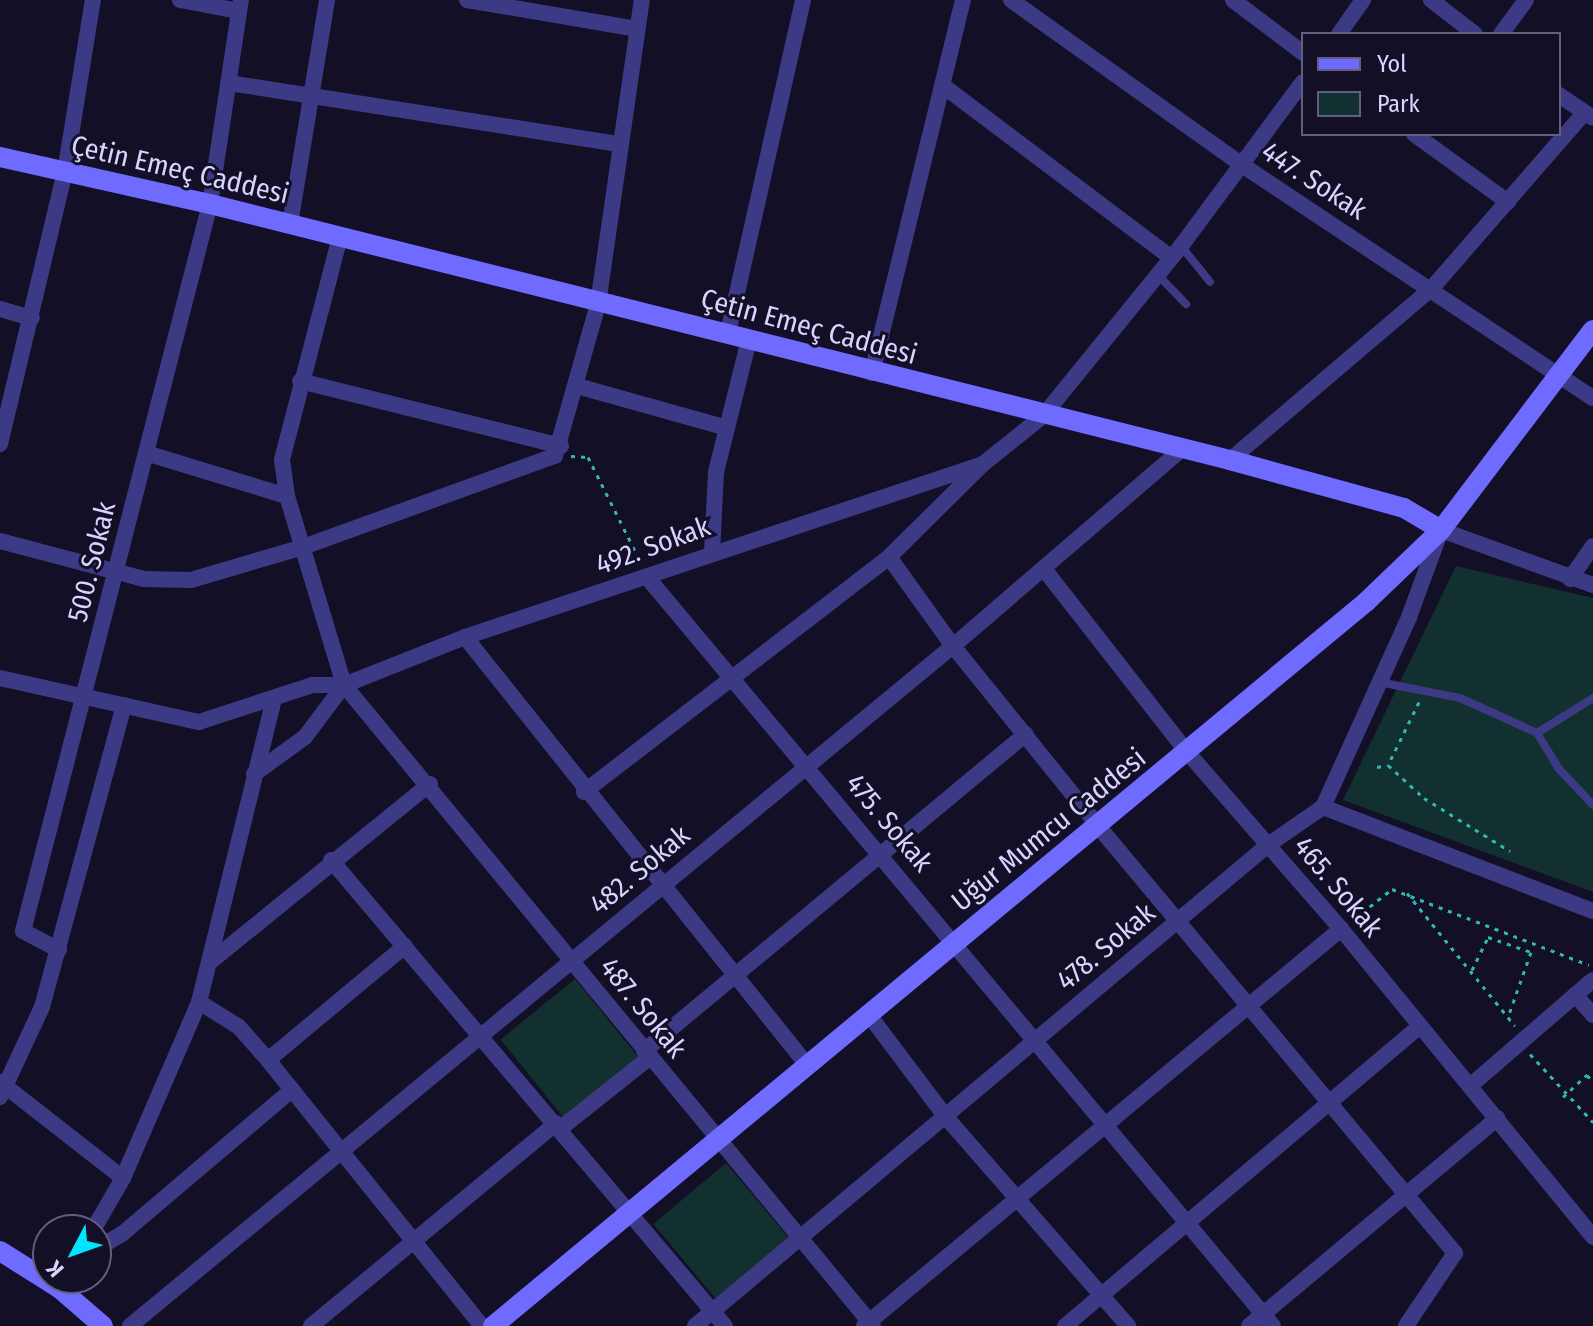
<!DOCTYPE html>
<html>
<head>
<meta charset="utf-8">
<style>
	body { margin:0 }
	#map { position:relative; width:1593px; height:1326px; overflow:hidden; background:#130f26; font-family:"Fira Sans Condensed",sans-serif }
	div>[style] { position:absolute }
	.green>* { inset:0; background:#12302f; transform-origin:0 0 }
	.path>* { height:3px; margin-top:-1.5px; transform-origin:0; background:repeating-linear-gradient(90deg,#2fb8b0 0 4px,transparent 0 10px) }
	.lane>* { height:8px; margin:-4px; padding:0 4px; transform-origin:4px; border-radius:4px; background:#3d3a85 }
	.street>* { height:16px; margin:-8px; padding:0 8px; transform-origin:8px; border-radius:8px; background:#3d3a85 }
	.secondary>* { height:20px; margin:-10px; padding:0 10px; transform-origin:10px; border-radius:10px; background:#6f6bff }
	span { translate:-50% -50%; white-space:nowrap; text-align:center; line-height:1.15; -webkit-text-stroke:6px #130f26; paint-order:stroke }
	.street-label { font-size:28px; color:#d9d4ff }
	.legend { position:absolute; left:1301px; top:32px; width:260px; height:104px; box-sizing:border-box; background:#130f26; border:2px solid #625e7d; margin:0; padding:10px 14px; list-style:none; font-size:24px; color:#d9d4ff }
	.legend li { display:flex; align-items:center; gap:16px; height:40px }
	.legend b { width:40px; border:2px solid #625e7d }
	.north { position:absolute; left:32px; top:1214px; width:80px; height:80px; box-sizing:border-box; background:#130f26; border:2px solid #625e7d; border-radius:50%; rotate:229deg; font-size:22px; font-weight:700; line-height:32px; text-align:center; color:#d9d4ff }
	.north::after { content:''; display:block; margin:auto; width:28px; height:36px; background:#00e5ff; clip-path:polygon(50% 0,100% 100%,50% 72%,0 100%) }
</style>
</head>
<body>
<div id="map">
	<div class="green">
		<i style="clip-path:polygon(1456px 566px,1593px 598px,1593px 892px,1343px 800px)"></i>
		<i style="left:575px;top:979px;width:101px;height:96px;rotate:51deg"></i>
		<i style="left:726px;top:1163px;width:102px;height:95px;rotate:50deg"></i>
	</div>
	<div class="path">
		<i style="left:571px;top:456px;width:17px;rotate:3deg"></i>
		<i style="left:588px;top:457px;width:119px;rotate:63.4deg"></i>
		<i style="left:1419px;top:702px;width:70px;rotate:116.2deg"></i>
		<i style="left:1388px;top:765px;width:49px;rotate:42.5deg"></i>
		<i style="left:1424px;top:798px;width:101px;rotate:31.6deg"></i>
		<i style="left:1377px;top:767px;width:11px;rotate:-10deg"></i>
		<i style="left:1407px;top:893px;width:171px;rotate:50.9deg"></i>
		<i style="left:1354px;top:919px;width:48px;rotate:-38.3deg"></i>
		<i style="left:1392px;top:889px;width:211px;rotate:21.1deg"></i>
		<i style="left:1472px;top:970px;width:37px;rotate:-64deg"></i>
		<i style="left:1488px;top:937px;width:46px;rotate:19.2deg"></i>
		<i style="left:1531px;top:952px;width:66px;rotate:109.5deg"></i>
		<i style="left:1530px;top:1054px;width:93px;rotate:47.2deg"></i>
		<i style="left:1563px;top:1097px;width:33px;rotate:-43deg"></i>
		<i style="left:1587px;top:1075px;width:9px;rotate:49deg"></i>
	</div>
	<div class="lane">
		<i style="left:1181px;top:246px;width:46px;rotate:51.1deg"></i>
		<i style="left:1157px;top:274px;width:42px;rotate:46deg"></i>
		<i style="left:1379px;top:682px;width:83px;rotate:11.2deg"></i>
		<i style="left:1460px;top:698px;width:85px;rotate:24.4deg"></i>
		<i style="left:1537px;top:733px;width:42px;rotate:58.6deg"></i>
		<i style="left:1559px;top:769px;width:50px;rotate:46.6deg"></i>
		<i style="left:1537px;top:733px;width:66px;rotate:-32deg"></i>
	</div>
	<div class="street">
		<i style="left:180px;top:0;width:60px;rotate:10.6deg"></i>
		<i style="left:467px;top:0;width:172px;rotate:9.7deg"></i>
		<i style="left:1011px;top:0;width:284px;rotate:35.5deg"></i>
		<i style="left:1242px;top:165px;width:421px;rotate:33.6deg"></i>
		<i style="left:1233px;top:0;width:88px;rotate:37.1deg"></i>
		<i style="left:1431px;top:0;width:56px;rotate:37.7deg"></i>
		<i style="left:1339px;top:34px;width:42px;rotate:-54.8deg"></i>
		<i style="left:1501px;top:34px;width:42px;rotate:-53.7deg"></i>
		<i style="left:229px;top:83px;width:393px;rotate:8.9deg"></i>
		<i style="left:946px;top:88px;width:281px;rotate:37deg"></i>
		<i style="left:1559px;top:95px;width:40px;rotate:34deg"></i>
		<i style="left:1414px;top:134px;width:116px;rotate:35.9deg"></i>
		<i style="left:290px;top:224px;width:227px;rotate:-80.6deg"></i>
		<i style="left:340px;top:237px;width:230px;rotate:104.6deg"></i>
		<i style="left:282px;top:460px;width:36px;rotate:82deg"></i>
		<i style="left:287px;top:496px;width:197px;rotate:73.2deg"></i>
		<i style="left:344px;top:685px;width:831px;rotate:50.47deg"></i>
		<i style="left:0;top:309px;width:33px;rotate:16deg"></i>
		<i style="left:728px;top:333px;width:341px;rotate:-77.3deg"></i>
		<i style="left:872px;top:373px;width:384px;rotate:-76.3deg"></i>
		<i style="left:300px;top:381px;width:269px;rotate:14deg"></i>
		<i style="left:577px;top:386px;width:156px;rotate:15.6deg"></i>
		<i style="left:0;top:444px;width:280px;rotate:-76.6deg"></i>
		<i style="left:65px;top:172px;width:174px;rotate:-80.8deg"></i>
		<i style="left:146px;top:453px;width:147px;rotate:17deg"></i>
		<i style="left:1230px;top:460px;width:265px;rotate:-40.4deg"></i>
		<i style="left:1432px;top:288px;width:232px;rotate:-49deg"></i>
		<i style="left:0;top:541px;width:149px;rotate:14.8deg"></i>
		<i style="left:144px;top:579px;width:47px;rotate:1.2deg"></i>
		<i style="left:191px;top:580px;width:117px;rotate:-16.4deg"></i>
		<i style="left:303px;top:547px;width:268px;rotate:-19.9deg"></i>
		<i style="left:555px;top:456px;width:158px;rotate:-74.2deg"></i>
		<i style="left:598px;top:304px;width:307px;rotate:-81.8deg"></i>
		<i style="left:712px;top:552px;width:80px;rotate:-87.1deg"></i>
		<i style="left:716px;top:472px;width:136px;rotate:-76deg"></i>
		<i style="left:889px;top:557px;width:110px;rotate:54.3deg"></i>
		<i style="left:953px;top:646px;width:231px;rotate:51.1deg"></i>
		<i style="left:1098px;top:826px;width:557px;rotate:50.1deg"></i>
		<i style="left:1455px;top:1253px;width:88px;rotate:123.9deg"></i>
		<i style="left:1044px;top:569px;width:234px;rotate:52deg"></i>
		<i style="left:1188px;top:753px;width:233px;rotate:49deg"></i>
		<i style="left:1341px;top:929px;width:398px;rotate:50.7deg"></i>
		<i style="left:647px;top:577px;width:976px;rotate:50.11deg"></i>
		<i style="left:1570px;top:579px;width:40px;rotate:-55.1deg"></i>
		<i style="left:465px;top:637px;width:548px;rotate:51.37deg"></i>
		<i style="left:0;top:678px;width:204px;rotate:12.5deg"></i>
		<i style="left:199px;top:722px;width:119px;rotate:-18.1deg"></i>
		<i style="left:312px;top:685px;width:32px"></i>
		<i style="left:344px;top:685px;width:130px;rotate:-21.6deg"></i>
		<i style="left:465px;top:637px;width:546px;rotate:-18.47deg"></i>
		<i style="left:254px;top:774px;width:63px;rotate:-36deg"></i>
		<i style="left:305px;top:737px;width:65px;rotate:-53.1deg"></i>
		<i style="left:584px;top:792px;width:385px;rotate:-37.6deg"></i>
		<i style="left:889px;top:557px;width:132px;rotate:-44.7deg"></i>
		<i style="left:983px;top:464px;width:77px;rotate:-38.7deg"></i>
		<i style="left:1043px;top:416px;width:219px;rotate:-50.9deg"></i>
		<i style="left:1181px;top:246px;width:204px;rotate:-53.4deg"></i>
		<i style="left:1323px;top:807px;width:289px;rotate:21.1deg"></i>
		<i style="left:331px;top:860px;width:610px;rotate:49.79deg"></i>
		<i style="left:59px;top:950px;width:41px;rotate:-152.2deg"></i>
		<i style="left:23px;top:931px;width:751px;rotate:-75.58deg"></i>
		<i style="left:210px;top:204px;width:206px;rotate:-81.4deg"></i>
		<i style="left:210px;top:962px;width:283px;rotate:-39deg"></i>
		<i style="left:1575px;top:995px;width:27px;rotate:48deg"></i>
		<i style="left:199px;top:1002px;width:47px;rotate:32deg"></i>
		<i style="left:239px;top:1027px;width:44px;rotate:48.7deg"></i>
		<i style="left:268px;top:1060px;width:341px;rotate:51.2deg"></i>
		<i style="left:869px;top:1015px;width:126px;rotate:53deg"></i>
		<i style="left:945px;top:1116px;width:279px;rotate:48.9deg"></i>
		<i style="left:644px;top:1051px;width:496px;rotate:-39.7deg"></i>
		<i style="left:268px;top:1060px;width:178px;rotate:-39.8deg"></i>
		<i style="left:0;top:1082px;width:156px;rotate:38deg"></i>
		<i style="left:1470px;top:1086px;width:162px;rotate:-40.8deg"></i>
		<i style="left:0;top:1097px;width:99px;rotate:-65deg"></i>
		<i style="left:42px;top:1007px;width:313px;rotate:-74.8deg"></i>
		<i style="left:561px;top:1128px;width:112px;rotate:-38.5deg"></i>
		<i style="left:93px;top:1230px;width:60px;rotate:-60deg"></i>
		<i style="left:123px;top:1178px;width:192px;rotate:-66.6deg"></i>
		<i style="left:199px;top:1002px;width:309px;rotate:-76.1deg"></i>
		<i style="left:96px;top:1249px;width:30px;rotate:-30deg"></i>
		<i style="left:122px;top:1234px;width:223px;rotate:-40.3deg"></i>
		<i style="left:130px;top:1326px;width:1068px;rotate:-39.57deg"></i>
		<i style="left:953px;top:646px;width:299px;rotate:-40.7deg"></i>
		<i style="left:311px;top:1326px;width:318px;rotate:-39.6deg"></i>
		<i style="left:695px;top:1326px;width:748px;rotate:-40.01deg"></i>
		<i style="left:1268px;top:845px;width:67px;rotate:-34.6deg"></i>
		<i style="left:1323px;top:807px;width:209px;rotate:-65.6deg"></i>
		<i style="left:1409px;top:617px;width:93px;rotate:-69.8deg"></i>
		<i style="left:1441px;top:530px;width:162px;rotate:19.9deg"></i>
		<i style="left:864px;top:1326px;width:621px;rotate:-39.77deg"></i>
		<i style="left:1065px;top:1326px;width:465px;rotate:-40.2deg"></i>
		<i style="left:1249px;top:1326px;width:324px;rotate:-39.9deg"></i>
	</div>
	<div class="secondary">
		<i style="left:0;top:157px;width:215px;rotate:12.6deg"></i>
		<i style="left:210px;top:204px;width:1052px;rotate:14.09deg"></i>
		<i style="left:1230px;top:460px;width:180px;rotate:15.4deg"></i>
		<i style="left:1404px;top:508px;width:43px;rotate:30.7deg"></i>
		<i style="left:0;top:1251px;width:70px;rotate:32.1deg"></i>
		<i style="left:59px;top:1288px;width:58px;rotate:40.8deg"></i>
		<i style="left:493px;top:1326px;width:1134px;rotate:-39.67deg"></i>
		<i style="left:1366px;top:602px;width:104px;rotate:-43.8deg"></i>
		<i style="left:1441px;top:530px;width:251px;rotate:-52.8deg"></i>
	</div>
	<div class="street-label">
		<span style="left:180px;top:170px;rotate:13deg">Çetin Emeç Caddesi</span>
		<span style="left:1314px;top:181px;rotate:33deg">447. Sokak</span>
		<span style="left:809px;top:327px;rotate:15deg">Çetin Emeç Caddesi</span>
		<span style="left:653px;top:546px;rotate:-20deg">492. Sokak</span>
		<span style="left:92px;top:562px;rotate:-76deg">500. Sokak</span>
		<span style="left:889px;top:823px;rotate:50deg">475. Sokak</span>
		<span style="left:1049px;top:830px;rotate:-39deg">Uğur Mumcu Caddesi</span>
		<span style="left:640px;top:870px;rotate:-40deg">482. Sokak</span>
		<span style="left:1338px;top:887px;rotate:50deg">465. Sokak</span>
		<span style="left:1106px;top:947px;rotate:-40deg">478. Sokak</span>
		<span style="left:643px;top:1008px;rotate:51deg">487. Sokak</span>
	</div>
	<ul class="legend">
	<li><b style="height:10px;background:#6f6bff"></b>Yol</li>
	<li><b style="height:22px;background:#12302f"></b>Park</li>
	</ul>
	<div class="north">K</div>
</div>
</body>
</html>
